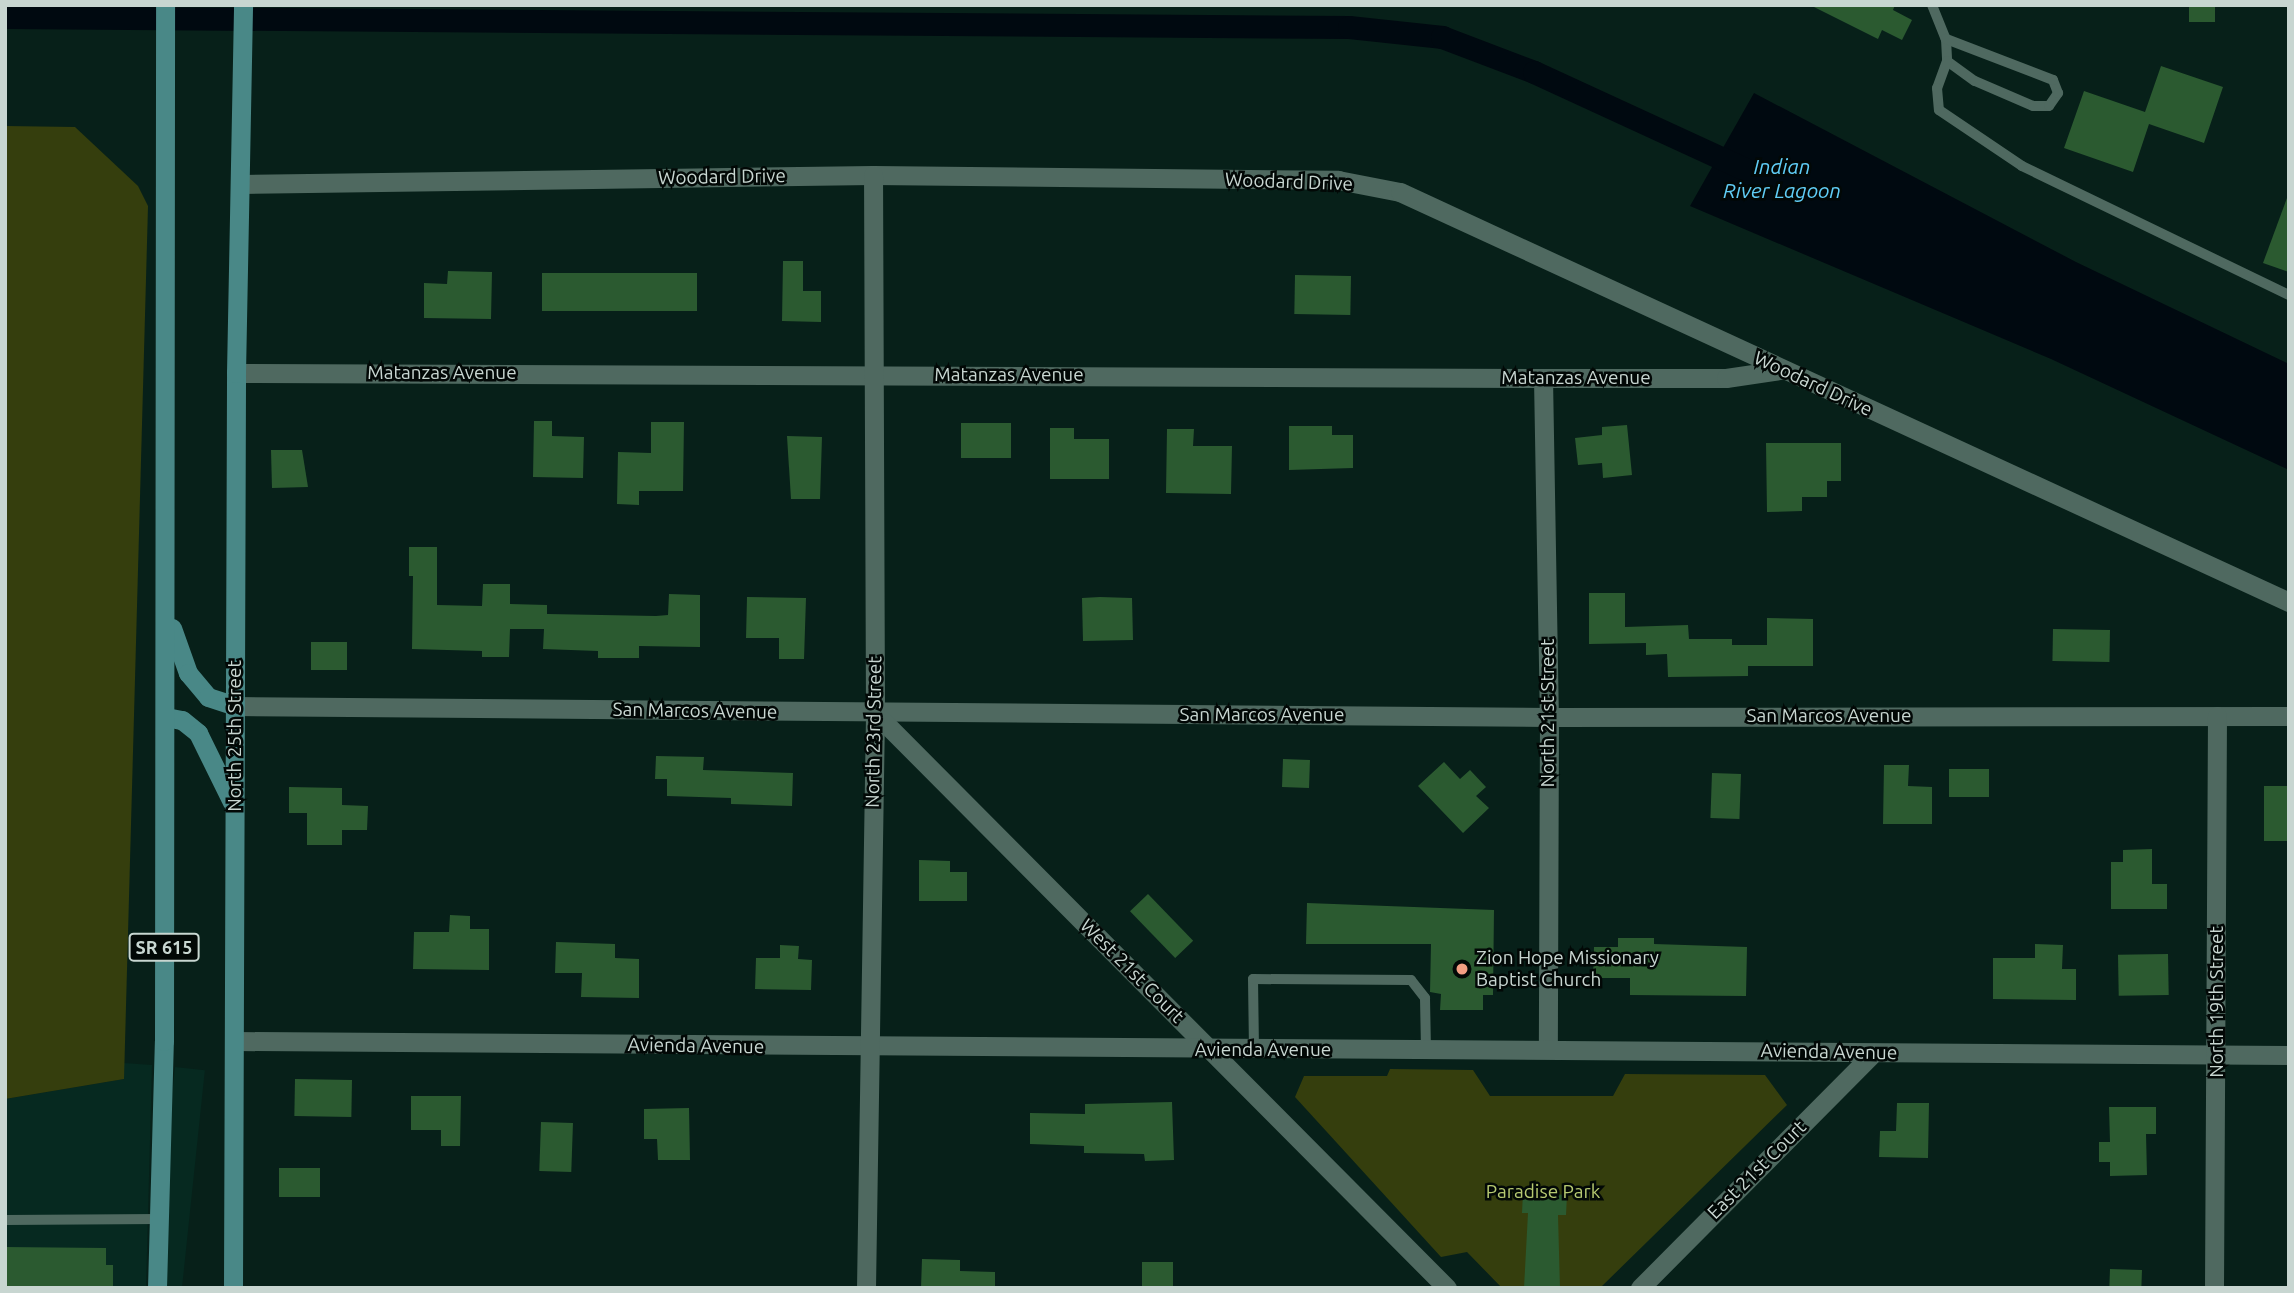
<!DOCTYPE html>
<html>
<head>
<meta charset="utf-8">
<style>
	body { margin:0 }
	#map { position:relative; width:2294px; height:1293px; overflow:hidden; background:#072019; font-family:Ubuntu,sans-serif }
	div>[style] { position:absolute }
	.built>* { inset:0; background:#062920; transform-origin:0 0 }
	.green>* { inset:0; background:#353e0d }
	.water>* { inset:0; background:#000910 }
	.canal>* { height:23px; margin:-11.5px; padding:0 11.5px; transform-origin:11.5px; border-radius:11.5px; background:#000910 }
	.building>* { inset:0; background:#2b5a30; transform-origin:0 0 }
	.service>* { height:10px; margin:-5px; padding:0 5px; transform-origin:5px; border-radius:5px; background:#4f6960 }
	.minor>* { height:19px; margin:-9.5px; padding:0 9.5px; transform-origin:9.5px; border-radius:9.5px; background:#4f6960 }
	.primary>* { height:19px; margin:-9.5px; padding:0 9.5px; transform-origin:9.5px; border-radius:9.5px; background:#498887 }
	.dots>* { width:19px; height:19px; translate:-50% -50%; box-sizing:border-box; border:4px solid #020806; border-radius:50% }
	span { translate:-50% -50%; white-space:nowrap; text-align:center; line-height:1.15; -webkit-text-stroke:5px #020806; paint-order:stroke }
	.shield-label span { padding:2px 5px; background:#020806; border:2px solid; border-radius:5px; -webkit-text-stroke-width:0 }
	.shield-label { font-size:18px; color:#c8d6d1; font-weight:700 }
	.street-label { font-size:19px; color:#c8d6d1 }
	.poi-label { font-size:19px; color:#c8d6d1 }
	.left { translate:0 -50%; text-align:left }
	.park-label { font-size:19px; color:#b6c971 }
	.water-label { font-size:21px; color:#60cdf6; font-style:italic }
	.frame { position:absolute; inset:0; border:7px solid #c8d6d1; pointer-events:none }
</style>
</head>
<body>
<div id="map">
	<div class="built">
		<i style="clip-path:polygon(124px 1063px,152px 1065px,146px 1288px,5px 1288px,5px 1099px,124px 1079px)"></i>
		<i style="left:175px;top:1067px;width:30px;height:221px;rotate:6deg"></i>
	</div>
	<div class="green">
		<i style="clip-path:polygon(5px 126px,75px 127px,138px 186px,148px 206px,124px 1079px,5px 1099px)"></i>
		<i style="clip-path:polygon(1390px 1069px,1473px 1070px,1490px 1096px,1613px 1096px,1625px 1074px,1765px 1075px,1787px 1105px,1600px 1288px,1502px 1288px,1467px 1252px,1441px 1257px,1295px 1097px,1304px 1076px,1387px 1076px)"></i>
	</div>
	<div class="water">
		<i style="clip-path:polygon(1754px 93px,2076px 262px,2289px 364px,2289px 470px,2051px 359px,1690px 206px)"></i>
	</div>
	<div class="canal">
		<i style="left:5px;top:17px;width:1344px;rotate:0.43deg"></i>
		<i style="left:1349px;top:27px;width:94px;rotate:6.1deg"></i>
		<i style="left:1442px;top:37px;width:98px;rotate:20.8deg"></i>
		<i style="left:1534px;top:72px;width:232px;rotate:24.7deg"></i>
	</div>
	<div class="building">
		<i style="clip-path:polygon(1810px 5px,1895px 5px,1893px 10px,1912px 20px,1902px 40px,1882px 30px,1878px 39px)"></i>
		<i style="left:2189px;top:5px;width:26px;height:17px"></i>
		<i style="clip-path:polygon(2161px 66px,2223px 87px,2204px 143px,2149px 124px,2133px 172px,2064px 148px,2084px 91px,2145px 112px)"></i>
		<i style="clip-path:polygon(2287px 198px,2289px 198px,2289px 272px,2263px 263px)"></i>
		<i style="clip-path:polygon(783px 261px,803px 261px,803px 291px,821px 291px,821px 322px,782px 321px)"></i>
		<i style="clip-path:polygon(448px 271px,492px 272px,491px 319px,424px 318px,424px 283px,447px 284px)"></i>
		<i style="left:542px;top:273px;width:155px;height:38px"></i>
		<i style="left:1295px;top:275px;width:56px;height:39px;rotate:1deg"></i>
		<i style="clip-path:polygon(534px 421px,552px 421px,552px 436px,584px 437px,583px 478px,533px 477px)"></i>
		<i style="clip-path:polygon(651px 422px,684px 422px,683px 491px,639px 491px,639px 505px,617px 504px,618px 452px,651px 453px)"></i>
		<i style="left:961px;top:423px;width:50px;height:35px"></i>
		<i style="clip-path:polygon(1627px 425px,1632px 475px,1603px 478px,1602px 463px,1578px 465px,1575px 438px,1602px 435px,1602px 427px)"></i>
		<i style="clip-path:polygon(1289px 426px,1332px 426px,1332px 435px,1353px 435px,1353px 468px,1289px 470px)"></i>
		<i style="clip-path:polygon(1050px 428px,1074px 428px,1074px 439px,1109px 439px,1109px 479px,1050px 479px)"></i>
		<i style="clip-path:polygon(1167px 429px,1194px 429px,1193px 446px,1232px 446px,1231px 494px,1166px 493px)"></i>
		<i style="clip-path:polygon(787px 436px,822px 437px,820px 499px,791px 499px)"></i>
		<i style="clip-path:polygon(1766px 443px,1841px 443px,1841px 481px,1827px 481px,1827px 497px,1802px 497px,1802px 511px,1767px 512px)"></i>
		<i style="clip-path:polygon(271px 450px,302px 450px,308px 487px,272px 488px)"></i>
		<i style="clip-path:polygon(409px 547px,437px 547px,437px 605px,482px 606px,483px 584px,510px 584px,510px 604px,547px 605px,547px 614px,656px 616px,668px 615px,669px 594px,700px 595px,700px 647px,639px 646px,639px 658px,598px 658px,598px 651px,543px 649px,544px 629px,510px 629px,509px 657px,482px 657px,482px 651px,412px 649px,413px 576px,409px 576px)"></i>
		<i style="clip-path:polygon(1589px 593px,1625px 593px,1625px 627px,1688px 625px,1689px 639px,1732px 639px,1732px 645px,1767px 645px,1767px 618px,1813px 619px,1813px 666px,1748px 666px,1748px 676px,1668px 677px,1667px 654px,1646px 655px,1646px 643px,1589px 644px)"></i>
		<i style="clip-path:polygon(747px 597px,806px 598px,804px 659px,779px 659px,779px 638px,746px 638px)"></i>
		<i style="clip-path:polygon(1100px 597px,1132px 598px,1133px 640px,1083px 641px,1082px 598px)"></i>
		<i style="left:2053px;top:629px;width:57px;height:32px;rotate:1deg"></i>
		<i style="left:311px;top:642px;width:36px;height:28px"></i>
		<i style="clip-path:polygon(656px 756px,704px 757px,703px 770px,793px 773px,792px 806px,731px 804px,731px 798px,667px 796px,667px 779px,655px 779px)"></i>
		<i style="left:1283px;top:759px;width:27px;height:28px;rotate:2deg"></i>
		<i style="clip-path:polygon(1444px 762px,1460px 779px,1470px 770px,1486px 787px,1476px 796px,1489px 808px,1463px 833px,1418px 786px)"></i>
		<i style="clip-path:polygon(1884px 765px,1909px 765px,1908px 786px,1932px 787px,1932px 824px,1883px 824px)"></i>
		<i style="left:1949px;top:769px;width:40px;height:28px"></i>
		<i style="left:1712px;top:773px;width:29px;height:45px;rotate:2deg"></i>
		<i style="left:2264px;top:786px;width:25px;height:55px"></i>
		<i style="clip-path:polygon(289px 787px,342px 788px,342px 805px,368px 806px,367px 830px,342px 830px,342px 845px,307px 845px,307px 813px,289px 813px)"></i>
		<i style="clip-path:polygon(2152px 849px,2152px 884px,2167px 884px,2167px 909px,2111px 909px,2111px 862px,2123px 862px,2123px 850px)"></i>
		<i style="clip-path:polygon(919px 860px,950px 861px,950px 872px,967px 872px,967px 901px,919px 901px)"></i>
		<i style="left:1148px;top:894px;width:65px;height:25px;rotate:46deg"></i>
		<i style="clip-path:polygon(1307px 903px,1494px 910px,1493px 995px,1483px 995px,1483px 1010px,1440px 1010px,1441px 994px,1430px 992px,1431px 944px,1306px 944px)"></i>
		<i style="clip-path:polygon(450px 915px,470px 916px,470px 929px,489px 929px,489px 970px,413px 969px,414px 932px,449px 932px)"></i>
		<i style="clip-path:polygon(1618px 938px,1654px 938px,1654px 944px,1747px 947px,1746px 996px,1630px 995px,1630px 978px,1593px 978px,1594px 947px,1618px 947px)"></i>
		<i style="clip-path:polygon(556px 942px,615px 944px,615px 958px,639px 959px,639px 998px,581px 997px,582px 973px,555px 973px)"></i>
		<i style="clip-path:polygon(2035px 944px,2063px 945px,2062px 969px,2076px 969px,2076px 1000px,1993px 999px,1993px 958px,2035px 958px)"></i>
		<i style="clip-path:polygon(780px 945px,799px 946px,798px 959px,812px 960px,811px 990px,755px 989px,756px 958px,780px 958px)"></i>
		<i style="left:2168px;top:954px;width:41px;height:50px;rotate:89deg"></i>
		<i style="left:295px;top:1079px;width:57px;height:37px;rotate:1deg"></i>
		<i style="clip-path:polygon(411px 1096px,461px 1096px,460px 1146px,441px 1146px,441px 1130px,411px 1130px)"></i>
		<i style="clip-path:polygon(1172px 1102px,1174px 1160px,1145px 1161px,1144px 1154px,1084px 1153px,1084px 1146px,1030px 1144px,1030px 1113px,1085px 1114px,1085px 1104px)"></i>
		<i style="clip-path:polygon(1897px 1103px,1929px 1103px,1928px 1158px,1879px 1157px,1880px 1131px,1896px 1131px)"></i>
		<i style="clip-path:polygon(2109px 1107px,2156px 1107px,2156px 1134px,2146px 1134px,2147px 1175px,2110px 1176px,2110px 1162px,2099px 1162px,2099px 1142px,2110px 1142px)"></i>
		<i style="clip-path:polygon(689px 1108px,690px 1160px,658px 1160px,657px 1139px,644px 1139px,644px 1109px)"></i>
		<i style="left:541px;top:1122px;width:32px;height:49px;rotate:2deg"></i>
		<i style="left:320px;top:1168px;width:29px;height:41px;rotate:90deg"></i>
		<i style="clip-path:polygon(1523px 1192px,1567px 1195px,1566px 1215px,1558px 1215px,1560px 1288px,1524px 1288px,1528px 1213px,1522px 1213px)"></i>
		<i style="clip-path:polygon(5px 1247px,106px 1248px,106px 1265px,113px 1265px,113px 1286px,5px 1288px)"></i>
		<i style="clip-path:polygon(922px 1259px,960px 1260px,960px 1271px,995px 1272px,995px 1288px,921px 1288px)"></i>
		<i style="left:1142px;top:1262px;width:31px;height:26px"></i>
		<i style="left:2110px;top:1269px;width:32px;height:19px;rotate:2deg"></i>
	</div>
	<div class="service">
		<i style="left:1932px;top:5px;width:37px;rotate:68deg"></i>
		<i style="left:1946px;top:39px;width:22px;rotate:87deg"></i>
		<i style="left:1947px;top:61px;width:34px;rotate:36deg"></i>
		<i style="left:1975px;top:81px;width:63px;rotate:23.3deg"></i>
		<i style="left:2033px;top:106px;width:16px"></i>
		<i style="left:2049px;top:106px;width:16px;rotate:-55deg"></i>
		<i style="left:2058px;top:93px;width:14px;rotate:-111deg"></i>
		<i style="left:2053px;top:80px;width:115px;rotate:-159deg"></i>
		<i style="left:1947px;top:61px;width:29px;rotate:110deg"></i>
		<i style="left:1937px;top:88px;width:22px;rotate:85deg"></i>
		<i style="left:1939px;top:110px;width:100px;rotate:34deg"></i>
		<i style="left:2022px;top:166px;width:297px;rotate:25.8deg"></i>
		<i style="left:1254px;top:1050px;width:71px;rotate:-90.8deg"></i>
		<i style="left:1253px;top:979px;width:158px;rotate:0.4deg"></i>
		<i style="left:1411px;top:980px;width:23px;rotate:52deg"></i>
		<i style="left:1425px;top:998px;width:52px;rotate:88.9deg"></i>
		<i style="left:5px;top:1220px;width:154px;rotate:-0.4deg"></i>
	</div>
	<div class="minor">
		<i style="left:241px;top:184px;width:632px;rotate:-0.82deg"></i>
		<i style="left:873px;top:175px;width:465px;rotate:0.6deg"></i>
		<i style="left:1338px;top:180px;width:63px;rotate:11deg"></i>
		<i style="left:1400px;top:192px;width:979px;rotate:24.76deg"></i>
		<i style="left:236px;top:373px;width:1307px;rotate:0.22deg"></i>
		<i style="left:1543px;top:378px;width:183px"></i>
		<i style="left:1726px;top:378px;width:55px;rotate:-8.4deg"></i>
		<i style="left:1543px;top:378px;width:339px;rotate:89deg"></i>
		<i style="left:1549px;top:717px;width:332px;rotate:90.2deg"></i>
		<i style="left:235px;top:706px;width:1314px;rotate:0.48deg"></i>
		<i style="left:1549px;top:717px;width:740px;rotate:-0.08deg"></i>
		<i style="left:875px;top:713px;width:811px;rotate:45.15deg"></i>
		<i style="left:236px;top:1041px;width:2053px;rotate:0.39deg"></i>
		<i style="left:866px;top:1288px;width:575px;rotate:-89.1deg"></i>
		<i style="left:875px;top:713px;width:538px;rotate:-90.21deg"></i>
		<i style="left:1640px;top:1288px;width:331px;rotate:-45.2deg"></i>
		<i style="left:2214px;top:1288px;width:572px;rotate:-89.7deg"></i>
	</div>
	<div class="primary">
		<i style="left:172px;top:628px;width:48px;rotate:70.4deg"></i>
		<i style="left:188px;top:673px;width:31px;rotate:50deg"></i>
		<i style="left:208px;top:697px;width:28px;rotate:18deg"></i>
		<i style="left:166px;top:717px;width:16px;rotate:11deg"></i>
		<i style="left:182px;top:720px;width:21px;rotate:39deg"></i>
		<i style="left:198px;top:733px;width:77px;rotate:63.8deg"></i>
		<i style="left:157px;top:1288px;width:247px;rotate:-88.4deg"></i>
		<i style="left:164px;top:1041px;width:1036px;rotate:-89.94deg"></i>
		<i style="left:233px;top:1288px;width:915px;rotate:-89.81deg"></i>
		<i style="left:236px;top:373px;width:368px;rotate:-88.9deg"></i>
	</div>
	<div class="dots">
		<i style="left:1462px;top:969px;background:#f39f83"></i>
	</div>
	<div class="shield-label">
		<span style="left:164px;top:947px">SR 615</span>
	</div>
	<div class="street-label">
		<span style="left:722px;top:177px;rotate:-1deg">Woodard Drive</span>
		<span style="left:1289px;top:182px;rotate:2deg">Woodard Drive</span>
		<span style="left:442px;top:373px">Matanzas Avenue</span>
		<span style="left:1009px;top:375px">Matanzas Avenue</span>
		<span style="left:1576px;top:378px">Matanzas Avenue</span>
		<span style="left:1813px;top:384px;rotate:25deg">Woodard Drive</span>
		<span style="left:695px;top:711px;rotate:1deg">San Marcos Avenue</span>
		<span style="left:1548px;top:713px;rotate:-90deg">North 21st Street</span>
		<span style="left:1262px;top:715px">San Marcos Avenue</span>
		<span style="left:1829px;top:716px">San Marcos Avenue</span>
		<span style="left:874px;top:732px;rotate:-89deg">North 23rd Street</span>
		<span style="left:235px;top:736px;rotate:-90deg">North 25th Street</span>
		<span style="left:1132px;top:971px;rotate:45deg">West 21st Court</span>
		<span style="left:2217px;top:1002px;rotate:-90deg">North 19th Street</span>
		<span style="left:696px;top:1046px;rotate:1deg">Avienda Avenue</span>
		<span style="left:1263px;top:1050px">Avienda Avenue</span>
		<span style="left:1829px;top:1052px;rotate:1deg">Avienda Avenue</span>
		<span style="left:1757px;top:1170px;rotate:-45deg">East 21st Court</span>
	</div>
	<div class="poi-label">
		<span class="left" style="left:1476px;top:969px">Zion Hope Missionary<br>Baptist Church</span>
	</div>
	<div class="park-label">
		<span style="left:1543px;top:1192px">Paradise Park</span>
	</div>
	<div class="water-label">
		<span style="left:1782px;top:178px">Indian<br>River Lagoon</span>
	</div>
	<div class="frame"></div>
</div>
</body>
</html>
